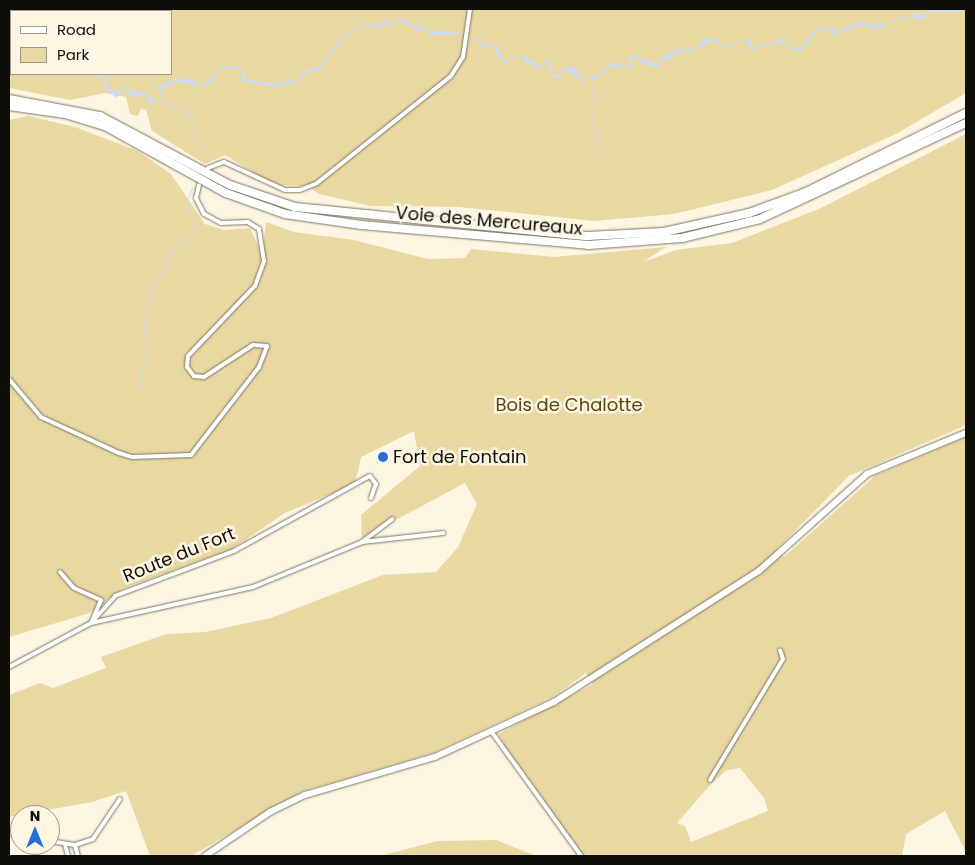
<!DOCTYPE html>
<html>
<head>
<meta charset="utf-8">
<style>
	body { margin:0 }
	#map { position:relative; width:975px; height:865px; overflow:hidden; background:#fcf6e3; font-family:Poppins,sans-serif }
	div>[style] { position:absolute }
	.green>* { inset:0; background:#ead8a2 }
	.water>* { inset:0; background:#cddcf3 }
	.stream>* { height:1px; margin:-0.5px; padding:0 0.5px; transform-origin:0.5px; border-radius:0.5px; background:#cddcf3 }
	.roads { filter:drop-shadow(0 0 1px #7a7563) drop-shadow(0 0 1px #7a7563) }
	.street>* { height:4px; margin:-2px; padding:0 2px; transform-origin:2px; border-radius:2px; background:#fff }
	.secondary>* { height:5.5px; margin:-2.75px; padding:0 2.75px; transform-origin:2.75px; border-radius:2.75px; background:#fff }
	.highway>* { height:8px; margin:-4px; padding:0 4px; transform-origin:4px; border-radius:4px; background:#fff }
	.dots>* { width:14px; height:14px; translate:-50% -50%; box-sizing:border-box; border:2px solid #fcf6e3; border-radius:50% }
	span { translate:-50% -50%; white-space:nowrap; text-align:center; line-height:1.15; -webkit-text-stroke:5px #fcf6e3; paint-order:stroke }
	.street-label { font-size:18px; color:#0f0d07 }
	.park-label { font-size:18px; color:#574713 }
	.poi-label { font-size:18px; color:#0f0d07 }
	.left { translate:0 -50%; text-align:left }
	.frame { position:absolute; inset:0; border:10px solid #0f0d07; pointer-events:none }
	.legend { position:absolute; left:10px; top:10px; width:162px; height:65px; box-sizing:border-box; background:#fcf6e3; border:1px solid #9d998b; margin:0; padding:6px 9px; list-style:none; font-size:15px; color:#0f0d07 }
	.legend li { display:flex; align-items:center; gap:10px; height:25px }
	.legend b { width:25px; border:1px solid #9d998b }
	.north { position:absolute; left:10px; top:805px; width:50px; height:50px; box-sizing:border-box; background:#fcf6e3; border:1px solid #9d998b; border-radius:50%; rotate:0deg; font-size:14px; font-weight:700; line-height:20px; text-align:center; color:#0f0d07 }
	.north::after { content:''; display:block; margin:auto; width:18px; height:22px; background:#246eda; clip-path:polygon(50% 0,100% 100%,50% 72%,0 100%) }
</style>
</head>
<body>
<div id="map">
	<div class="green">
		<i style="clip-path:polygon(evenodd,9px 9px,966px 9px,966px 93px,896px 134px,772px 190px,674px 214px,594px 221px,459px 207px,370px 206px,319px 194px,307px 186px,274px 185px,225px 155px,205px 164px,152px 131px,146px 110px,141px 109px,138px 116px,130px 114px,126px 97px,105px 93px,70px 100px,9px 88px,9px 9px,11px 11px,171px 11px,171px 74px,11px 74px,11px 11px)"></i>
		<i style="clip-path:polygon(evenodd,28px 116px,75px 127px,138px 151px,171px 174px,205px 224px,224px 230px,250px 228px,262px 255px,266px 222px,294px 232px,354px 240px,428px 259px,465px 258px,471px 249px,554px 257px,666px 247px,643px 262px,676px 250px,732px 243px,821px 208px,966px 134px,966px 425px,849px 476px,777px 549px,784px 557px,876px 475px,966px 437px,966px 852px,945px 811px,906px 834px,902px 856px,583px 856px,518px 770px,498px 734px,593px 684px,586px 673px,553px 697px,433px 753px,303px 791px,191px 856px,150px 856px,126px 791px,92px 802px,9px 817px,9px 695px,40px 683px,53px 688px,106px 668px,101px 657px,166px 634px,205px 632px,271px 618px,383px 575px,436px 572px,458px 547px,477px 504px,465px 483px,362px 538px,361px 515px,420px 466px,414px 431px,361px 457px,355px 484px,285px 513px,232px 549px,122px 589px,90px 613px,9px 637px,9px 120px,28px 116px,740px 768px,764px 798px,768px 811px,691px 842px,685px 826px,677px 823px,711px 784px,727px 770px,740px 768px)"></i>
		<i style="clip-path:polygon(496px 840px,536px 856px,379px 856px,438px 841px)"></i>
	</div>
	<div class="water">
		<i style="clip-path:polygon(962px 9px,958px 12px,929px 12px,927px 18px,915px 19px,911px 15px,874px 30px,865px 24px,833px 35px,830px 29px,817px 30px,803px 50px,789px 49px,783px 41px,781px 45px,775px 42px,771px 45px,751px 50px,747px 40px,723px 49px,714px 40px,692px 51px,677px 52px,668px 61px,664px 58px,659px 67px,649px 66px,631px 56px,632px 68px,614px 68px,609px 66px,604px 74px,584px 82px,572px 74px,572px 69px,569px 73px,565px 69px,559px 78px,554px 77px,550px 74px,548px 62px,540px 68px,527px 64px,520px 55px,504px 63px,495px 51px,495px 47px,483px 47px,472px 35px,484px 44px,497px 46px,504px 61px,521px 54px,540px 66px,550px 59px,552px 74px,560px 75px,564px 67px,574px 67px,583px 80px,603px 72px,610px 63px,629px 67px,630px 54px,658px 64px,660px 59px,677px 49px,695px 49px,703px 40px,714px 37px,724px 47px,750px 38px,753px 48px,782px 39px,790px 47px,801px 48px,815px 28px,832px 27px,834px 32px,864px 21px,875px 27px,878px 21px,884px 25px,912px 13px,925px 16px,928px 10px)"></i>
		<i style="clip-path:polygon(386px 20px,389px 24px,394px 20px,408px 20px,411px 26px,422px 25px,422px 30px,464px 32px,437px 36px,409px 27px,406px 23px,395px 22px,388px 27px,385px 23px,380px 29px,364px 24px,342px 39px,323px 66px,313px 72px,305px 73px,297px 87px,289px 82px,279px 87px,240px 81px,244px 73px,239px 69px,221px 68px,213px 75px,215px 80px,208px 84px,199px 86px,174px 81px,166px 89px,159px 88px,164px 95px,150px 105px,146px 96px,132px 97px,125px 90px,116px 98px,104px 86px,105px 76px,97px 77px,92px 74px,108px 75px,106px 84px,115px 92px,125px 89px,149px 94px,153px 101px,161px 96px,157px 87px,174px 79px,188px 78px,200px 84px,212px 79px,211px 75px,221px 66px,239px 67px,247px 73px,244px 79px,278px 84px,290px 79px,297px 85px,303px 72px,321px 65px,341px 37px,363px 23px,378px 26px)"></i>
	</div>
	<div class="stream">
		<i style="left:415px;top:27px;width:12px;rotate:20deg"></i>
		<i style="left:592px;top:76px;width:30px;rotate:84deg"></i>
		<i style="left:595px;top:106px;width:13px;rotate:113deg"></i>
		<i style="left:590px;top:118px;width:29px;rotate:72deg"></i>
		<i style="left:599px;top:146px;width:8px;rotate:113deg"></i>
		<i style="left:160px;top:100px;width:34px;rotate:28deg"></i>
		<i style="left:190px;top:116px;width:37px;rotate:76deg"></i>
		<i style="left:192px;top:188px;width:15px;rotate:113deg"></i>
		<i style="left:186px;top:202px;width:20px;rotate:70deg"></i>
		<i style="left:139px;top:388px;width:43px;rotate:-79.2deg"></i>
		<i style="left:147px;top:346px;width:39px;rotate:-93deg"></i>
		<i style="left:145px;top:307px;width:60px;rotate:-65.6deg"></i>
		<i style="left:170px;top:252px;width:30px;rotate:-41deg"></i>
		<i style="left:193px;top:232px;width:8px;rotate:-83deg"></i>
	</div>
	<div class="roads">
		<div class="street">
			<i style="left:208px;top:168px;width:17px;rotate:-21deg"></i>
			<i style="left:224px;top:162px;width:67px;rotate:24.7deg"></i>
			<i style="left:285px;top:190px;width:15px"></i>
			<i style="left:300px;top:190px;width:18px;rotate:-22deg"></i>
			<i style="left:317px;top:183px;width:171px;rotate:-38.6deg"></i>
			<i style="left:451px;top:76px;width:22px;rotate:-58deg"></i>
			<i style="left:463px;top:57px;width:49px;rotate:-81.7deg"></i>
			<i style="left:9px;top:379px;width:50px;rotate:49.9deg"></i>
			<i style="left:41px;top:417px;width:86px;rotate:24.8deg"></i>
			<i style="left:119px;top:453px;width:14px;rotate:17deg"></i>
			<i style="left:132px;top:457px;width:59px;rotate:-1.9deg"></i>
			<i style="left:191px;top:455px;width:111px;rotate:-52.3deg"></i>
			<i style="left:259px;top:367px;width:22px;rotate:-69deg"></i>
			<i style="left:267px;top:346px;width:14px;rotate:-176deg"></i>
			<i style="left:253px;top:345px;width:59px;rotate:146.9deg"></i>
			<i style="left:204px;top:377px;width:10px;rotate:-174deg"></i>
			<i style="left:194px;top:376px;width:11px;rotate:-128deg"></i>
			<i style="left:187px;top:367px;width:11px;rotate:-85deg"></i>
			<i style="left:188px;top:356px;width:97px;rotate:-46.3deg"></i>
			<i style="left:255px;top:286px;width:27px;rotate:-70deg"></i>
			<i style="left:264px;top:261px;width:32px;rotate:-99deg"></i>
			<i style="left:259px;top:229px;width:13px;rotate:-148deg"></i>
			<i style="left:248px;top:222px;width:27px;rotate:178deg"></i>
			<i style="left:221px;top:223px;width:19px;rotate:-152deg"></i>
			<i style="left:204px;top:214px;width:18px;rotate:-117deg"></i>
			<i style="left:196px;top:198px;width:13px;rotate:-77deg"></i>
			<i style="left:362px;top:542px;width:38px;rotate:-37deg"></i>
			<i style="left:60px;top:572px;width:21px;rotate:49deg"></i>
			<i style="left:74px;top:588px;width:30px;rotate:24deg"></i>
			<i style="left:101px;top:600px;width:25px;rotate:113deg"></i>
			<i style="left:91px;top:623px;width:166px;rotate:-12.5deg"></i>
			<i style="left:253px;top:587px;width:118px;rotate:-22.4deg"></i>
			<i style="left:362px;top:542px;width:82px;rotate:-6.3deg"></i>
			<i style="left:9px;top:667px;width:93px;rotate:-28.2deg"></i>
			<i style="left:91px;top:623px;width:36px;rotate:-48deg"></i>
			<i style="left:115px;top:596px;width:127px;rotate:-20.7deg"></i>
			<i style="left:234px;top:551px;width:155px;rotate:-28.9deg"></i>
			<i style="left:370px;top:476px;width:10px;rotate:53deg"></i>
			<i style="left:376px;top:484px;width:15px;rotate:110deg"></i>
			<i style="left:491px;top:731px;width:154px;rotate:54.2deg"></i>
			<i style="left:710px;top:780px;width:141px;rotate:-58.9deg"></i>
			<i style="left:783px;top:659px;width:9px;rotate:-108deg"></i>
			<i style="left:9px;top:833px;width:11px;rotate:10deg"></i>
			<i style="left:50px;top:841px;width:25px;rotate:9deg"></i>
			<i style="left:75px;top:845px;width:19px;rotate:-18deg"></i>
			<i style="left:93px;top:839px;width:48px;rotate:-56deg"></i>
			<i style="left:65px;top:844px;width:12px;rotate:76deg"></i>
			<i style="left:75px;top:845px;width:11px;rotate:75deg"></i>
			<i style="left:36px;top:856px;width:11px;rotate:-80deg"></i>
		</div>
		<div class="secondary">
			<i style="left:205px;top:856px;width:78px;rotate:-34.1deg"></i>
			<i style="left:270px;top:812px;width:39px;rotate:-26deg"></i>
			<i style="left:305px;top:795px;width:135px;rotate:-16.3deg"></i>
			<i style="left:435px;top:757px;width:131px;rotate:-24.8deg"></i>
			<i style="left:554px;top:702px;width:243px;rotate:-32.6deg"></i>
			<i style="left:759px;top:571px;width:145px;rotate:-41.9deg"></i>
			<i style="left:867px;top:474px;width:107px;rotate:-22.5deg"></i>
		</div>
		<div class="highway">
			<i style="left:9px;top:99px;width:93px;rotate:10.6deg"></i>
			<i style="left:100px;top:116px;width:147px;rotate:28deg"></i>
			<i style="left:230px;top:185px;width:69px;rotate:18.7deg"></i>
			<i style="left:295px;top:207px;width:294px;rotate:5.7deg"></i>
			<i style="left:588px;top:236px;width:76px;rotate:-3deg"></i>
			<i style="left:664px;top:232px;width:87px;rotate:-12.6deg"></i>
			<i style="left:749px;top:213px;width:61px;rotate:-20.2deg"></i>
			<i style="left:806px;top:192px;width:178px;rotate:-26.3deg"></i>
			<i style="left:9px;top:106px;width:57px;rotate:8.1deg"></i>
			<i style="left:65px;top:114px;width:42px;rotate:16.7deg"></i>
			<i style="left:105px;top:126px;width:138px;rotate:29deg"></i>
			<i style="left:226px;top:193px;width:63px;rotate:19.6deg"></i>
			<i style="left:285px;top:214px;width:77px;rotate:8.2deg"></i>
			<i style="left:361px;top:225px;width:228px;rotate:5deg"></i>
			<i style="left:588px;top:245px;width:94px;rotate:-4.3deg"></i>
			<i style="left:682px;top:238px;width:80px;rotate:-13.7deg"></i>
			<i style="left:760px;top:219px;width:227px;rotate:-25deg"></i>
		</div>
	</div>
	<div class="dots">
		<i style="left:383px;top:457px;background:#246eda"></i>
	</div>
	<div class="street-label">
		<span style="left:489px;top:221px;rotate:5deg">Voie des Mercureaux</span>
		<span style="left:179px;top:555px;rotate:-22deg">Route du Fort</span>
	</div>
	<div class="park-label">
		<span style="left:569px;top:405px">Bois de Chalotte</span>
	</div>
	<div class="poi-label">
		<span class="left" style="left:393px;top:457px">Fort de Fontain</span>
	</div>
	<div class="frame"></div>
	<ul class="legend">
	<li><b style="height:6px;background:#fff"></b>Road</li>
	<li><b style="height:14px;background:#ead8a2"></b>Park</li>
	</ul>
	<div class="north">N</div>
</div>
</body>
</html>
